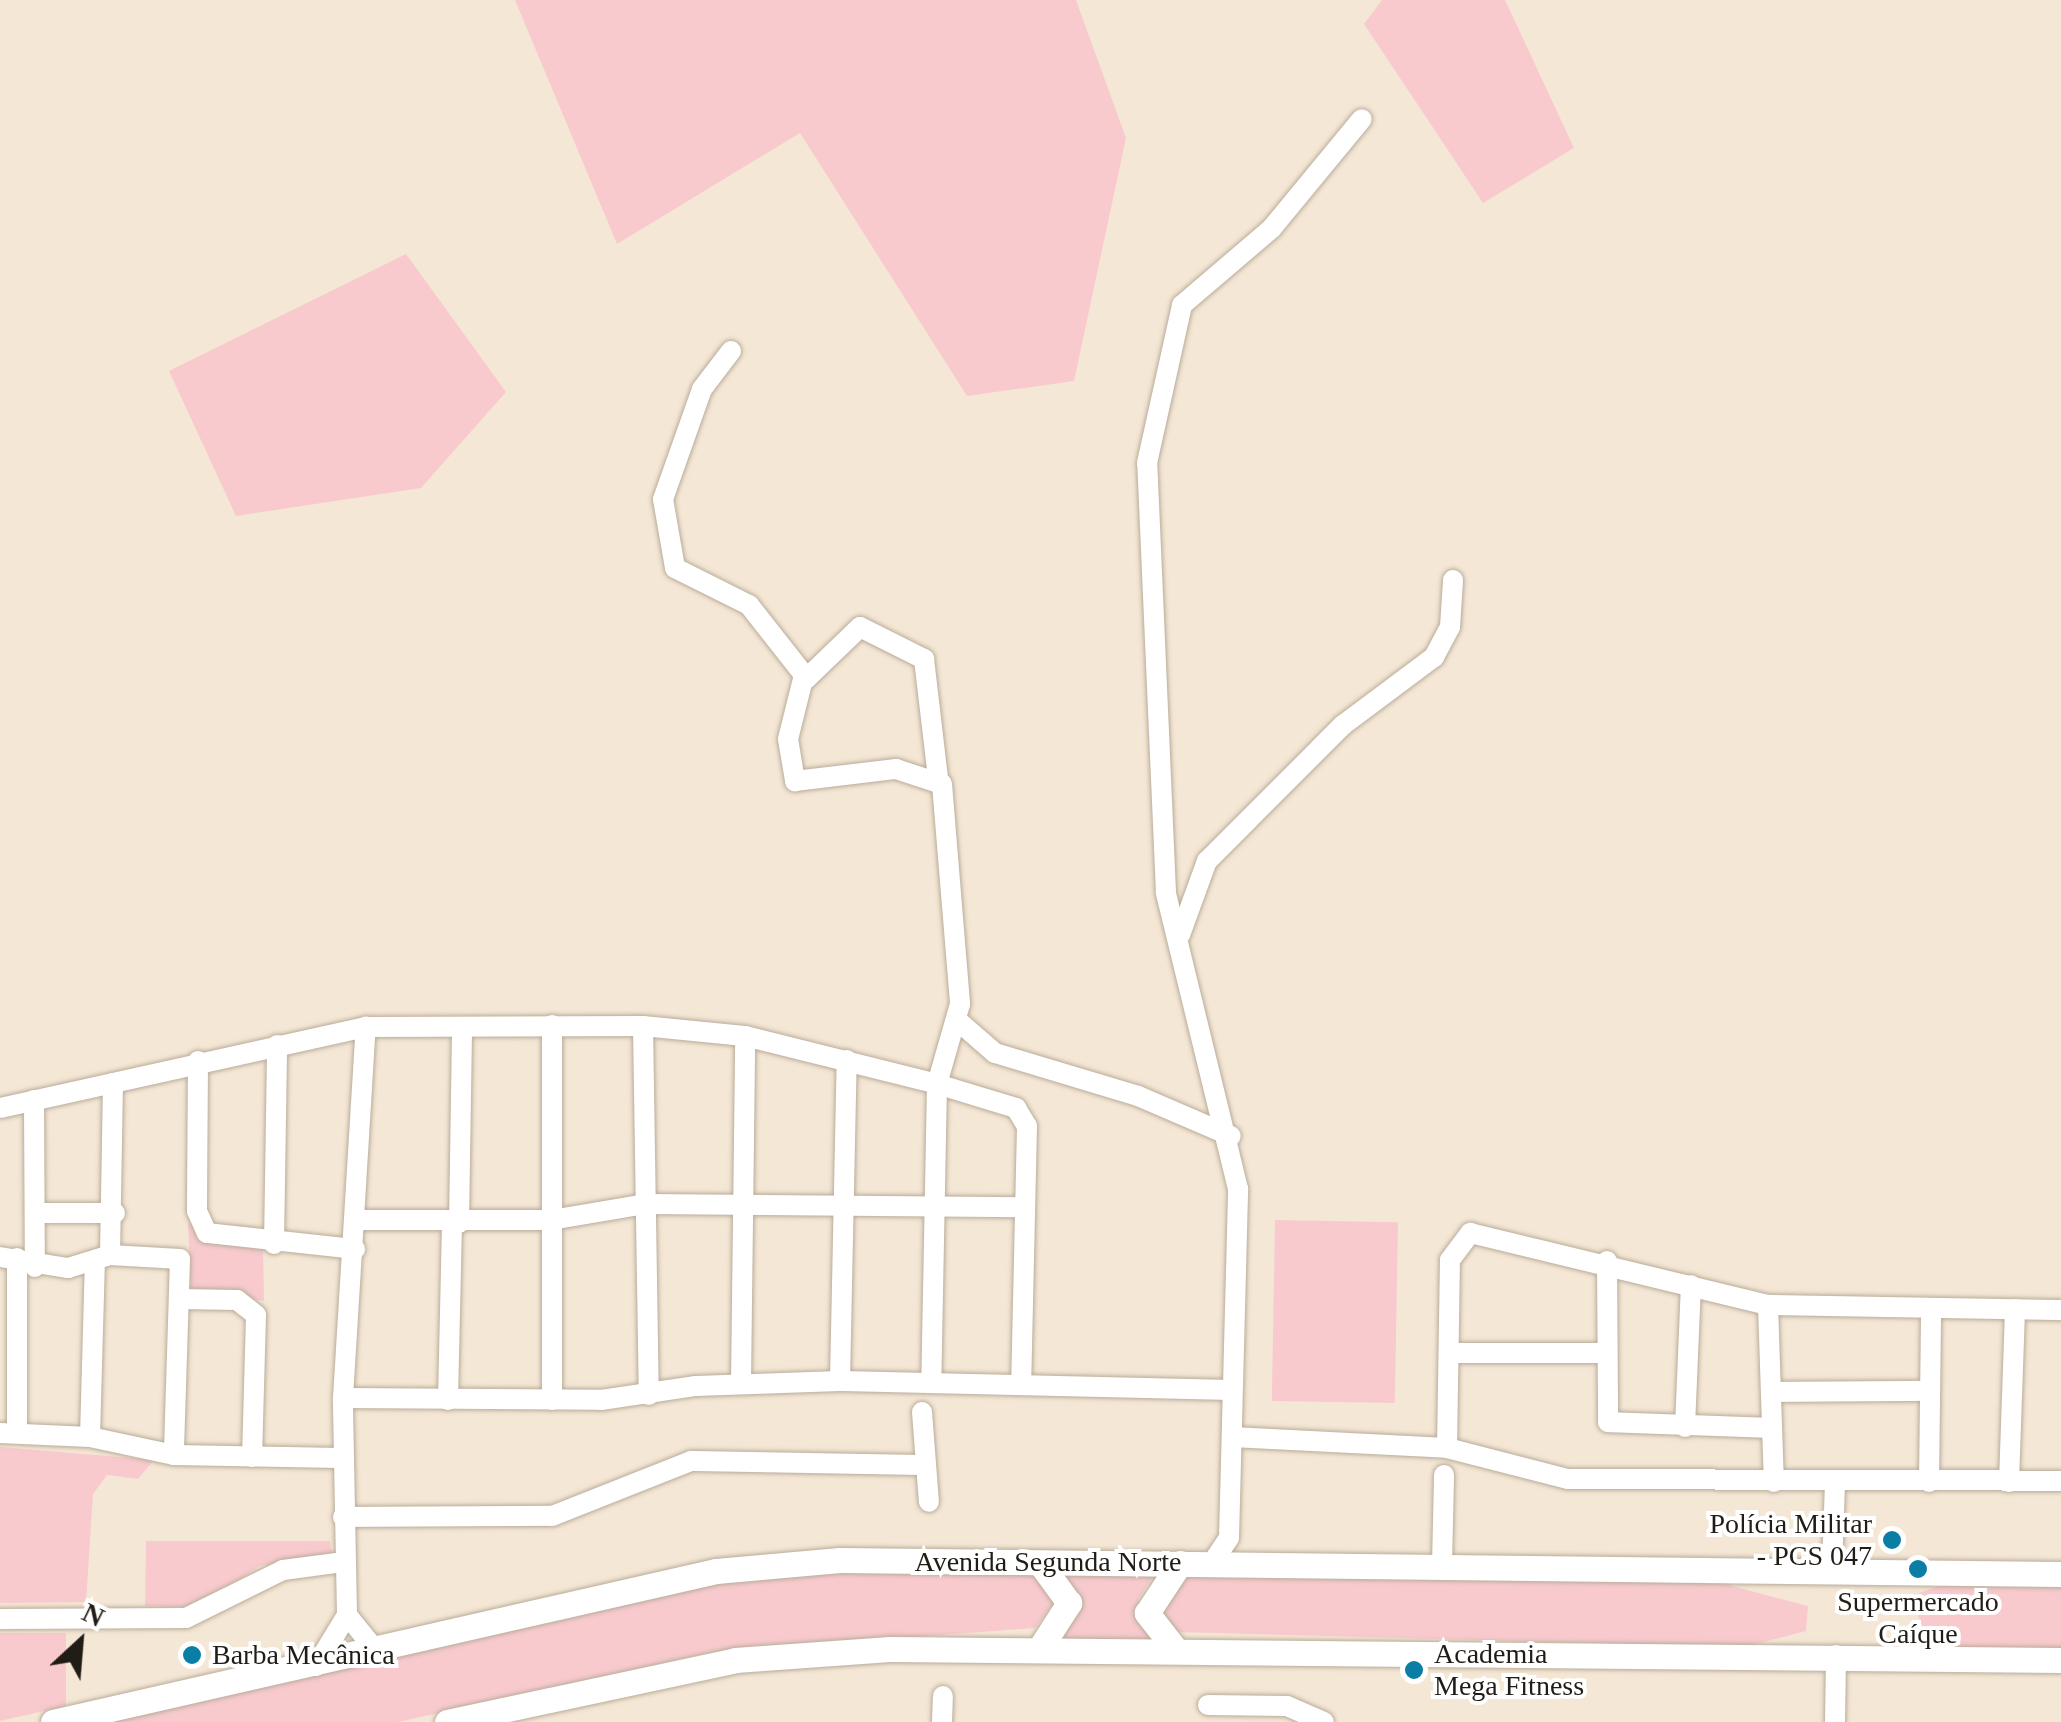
<!DOCTYPE html>
<html>
<head>
<meta charset="utf-8">
<style>
	body { margin:0 }
	#map { position:relative; width:2061px; height:1722px; overflow:hidden; background:#f5e7d5; font-family:"Times New Roman",serif }
	div>[style] { position:absolute }
	.green>* { inset:0; background:#f8cace; transform-origin:0 0 }
	.roads { filter:drop-shadow(0 0 2px #b9ac9a) drop-shadow(0 0 2px #b9ac9a) }
	.minor>* { height:20px; margin:-10px; padding:0 10px; transform-origin:10px; border-radius:10px; background:#fff }
	.major>* { height:25px; margin:-12.5px; padding:0 12.5px; transform-origin:12.5px; border-radius:12.5px; background:#fff }
	.dots>* { width:28px; height:28px; translate:-50% -50%; box-sizing:border-box; border:5px solid #fff; border-radius:50% }
	span { translate:-50% -50%; white-space:nowrap; text-align:center; line-height:1.15; -webkit-text-stroke:8px #fff; paint-order:stroke }
	.poi-label { font-size:28px; color:#211d16 }
	.right { translate:-100% -50%; text-align:right }
	.left { translate:0 -50%; text-align:left }
	.street-label { font-size:28px; color:#211d16 }
	.north { position:absolute; left:30px; top:1592px; width:100px; height:100px; -webkit-text-stroke:8px #fff; paint-order:stroke; rotate:26deg; font-size:28px; font-weight:700; line-height:40px; text-align:center; color:#211d16 }
	.north::after { content:''; display:block; margin:auto; width:35px; height:45px; background:#211d16; clip-path:polygon(50% 0,100% 100%,50% 72%,0 100%) }
</style>
</head>
<body>
<div id="map">
	<div class="green">
		<i style="clip-path:polygon(515px 0,1076px 0,1126px 138px,1074px 381px,967px 396px,800px 133px,617px 244px)"></i>
		<i style="clip-path:polygon(1382px 0,1505px 0,1574px 148px,1483px 203px,1364px 24px)"></i>
		<i style="clip-path:polygon(406px 254px,506px 392px,421px 488px,236px 516px,169px 371px)"></i>
		<i style="left:1275px;top:1220px;width:123px;height:181px;rotate:1deg"></i>
		<i style="clip-path:polygon(188px 1223px,263px 1247px,264px 1301px,191px 1288px)"></i>
		<i style="clip-path:polygon(0 1447px,154px 1460px,138px 1479px,107px 1475px,93px 1494px,86px 1602px,0 1603px)"></i>
		<i style="clip-path:polygon(146px 1541px,330px 1541px,332px 1553px,259px 1566px,200px 1607px,145px 1606px)"></i>
		<i style="clip-path:polygon(842px 1564px,1035px 1573px,1057px 1598px,1035px 1628px,712px 1652px,398px 1722px,103px 1722px,717px 1575px)"></i>
		<i style="clip-path:polygon(1181px 1568px,1716px 1572px,1732px 1586px,1808px 1606px,1806px 1631px,1744px 1647px,1176px 1632px,1161px 1618px,1160px 1586px)"></i>
		<i style="clip-path:polygon(1157px 1569px,1138px 1600px,1152px 1639px,1062px 1640px,1078px 1606px,1060px 1570px)"></i>
		<i style="clip-path:polygon(1960px 1579px,2061px 1581px,2061px 1650px,1932px 1649px,1910px 1596px)"></i>
		<i style="clip-path:polygon(0 1633px,66px 1633px,66px 1706px,0 1721px)"></i>
	</div>
	<div class="roads">
		<div class="minor">
			<i style="left:731px;top:351px;width:48px;rotate:127.3deg"></i>
			<i style="left:702px;top:389px;width:117px;rotate:109.5deg"></i>
			<i style="left:663px;top:499px;width:70px;rotate:80.1deg"></i>
			<i style="left:675px;top:568px;width:83px;rotate:26.6deg"></i>
			<i style="left:749px;top:605px;width:89px;rotate:51.8deg"></i>
			<i style="left:804px;top:675px;width:66px;rotate:104deg"></i>
			<i style="left:788px;top:739px;width:43px;rotate:80.5deg"></i>
			<i style="left:795px;top:781px;width:102px;rotate:-6.8deg"></i>
			<i style="left:896px;top:769px;width:48px;rotate:18.1deg"></i>
			<i style="left:942px;top:784px;width:221px;rotate:85.3deg"></i>
			<i style="left:960px;top:1004px;width:83px;rotate:106deg"></i>
			<i style="left:937px;top:1084px;width:299px;rotate:91.1deg"></i>
			<i style="left:806px;top:679px;width:75px;rotate:-43.9deg"></i>
			<i style="left:860px;top:627px;width:72px;rotate:26.6deg"></i>
			<i style="left:924px;top:659px;width:120px;rotate:83.3deg"></i>
			<i style="left:1180px;top:935px;width:79px;rotate:-70deg"></i>
			<i style="left:1207px;top:861px;width:192px;rotate:-45deg"></i>
			<i style="left:1343px;top:725px;width:114px;rotate:-36.8deg"></i>
			<i style="left:1434px;top:657px;width:34px;rotate:-62deg"></i>
			<i style="left:1450px;top:627px;width:47px;rotate:-86.3deg"></i>
			<i style="left:958px;top:1021px;width:49px;rotate:40.9deg"></i>
			<i style="left:995px;top:1053px;width:149px;rotate:16.7deg"></i>
			<i style="left:1138px;top:1096px;width:101px;rotate:23.3deg"></i>
			<i style="left:643px;top:1026px;width:369px;rotate:89.1deg"></i>
			<i style="left:198px;top:1061px;width:150px;rotate:90.4deg"></i>
			<i style="left:197px;top:1211px;width:24px;rotate:66deg"></i>
			<i style="left:207px;top:1233px;width:149px;rotate:6.2deg"></i>
			<i style="left:34px;top:1100px;width:167px;rotate:89.7deg"></i>
			<i style="left:0;top:1108px;width:375px;rotate:-12.5deg"></i>
			<i style="left:366px;top:1027px;width:277px;rotate:-0.2deg"></i>
			<i style="left:643px;top:1026px;width:102px;rotate:5.6deg"></i>
			<i style="left:745px;top:1036px;width:198px;rotate:14deg"></i>
			<i style="left:937px;top:1084px;width:83px;rotate:16.9deg"></i>
			<i style="left:1016px;top:1108px;width:21px;rotate:59deg"></i>
			<i style="left:1027px;top:1126px;width:256px;rotate:91.3deg"></i>
			<i style="left:39px;top:1213px;width:76px"></i>
			<i style="left:357px;top:1220px;width:194px"></i>
			<i style="left:551px;top:1220px;width:96px;rotate:-9.6deg"></i>
			<i style="left:646px;top:1204px;width:378px;rotate:0.5deg"></i>
			<i style="left:459px;top:1223px;width:195px;rotate:-89.1deg"></i>
			<i style="left:274px;top:1244px;width:199px;rotate:-89.1deg"></i>
			<i style="left:110px;top:1255px;width:172px;rotate:-89deg"></i>
			<i style="left:0;top:1257px;width:69px;rotate:9.2deg"></i>
			<i style="left:68px;top:1268px;width:44px;rotate:-17.2deg"></i>
			<i style="left:110px;top:1255px;width:70px;rotate:3.3deg"></i>
			<i style="left:180px;top:1259px;width:196px;rotate:91.8deg"></i>
			<i style="left:17px;top:1258px;width:175px;rotate:90deg"></i>
			<i style="left:1607px;top:1261px;width:161px;rotate:89.6deg"></i>
			<i style="left:1608px;top:1422px;width:162px;rotate:2.1deg"></i>
			<i style="left:180px;top:1299px;width:57px;rotate:1deg"></i>
			<i style="left:237px;top:1300px;width:24px;rotate:38deg"></i>
			<i style="left:256px;top:1315px;width:142px;rotate:91.6deg"></i>
			<i style="left:1768px;top:1305px;width:177px;rotate:88.1deg"></i>
			<i style="left:1450px;top:1353px;width:155px"></i>
			<i style="left:840px;top:1381px;width:321px;rotate:-88.8deg"></i>
			<i style="left:741px;top:1383px;width:347px;rotate:-89.3deg"></i>
			<i style="left:1771px;top:1392px;width:159px;rotate:-0.4deg"></i>
			<i style="left:343px;top:1398px;width:372px;rotate:-86.5deg"></i>
			<i style="left:448px;top:1400px;width:177px;rotate:-88.7deg"></i>
			<i style="left:552px;top:1400px;width:375px;rotate:-90deg"></i>
			<i style="left:922px;top:1412px;width:90px;rotate:85.6deg"></i>
			<i style="left:1685px;top:1427px;width:142px;rotate:-87.6deg"></i>
			<i style="left:0;top:1433px;width:90px;rotate:2.5deg"></i>
			<i style="left:90px;top:1437px;width:86px;rotate:12.1deg"></i>
			<i style="left:174px;top:1455px;width:166px;rotate:1deg"></i>
			<i style="left:90px;top:1437px;width:176px;rotate:-88.4deg"></i>
			<i style="left:1232px;top:1437px;width:215px;rotate:2.9deg"></i>
			<i style="left:1447px;top:1448px;width:125px;rotate:14.4deg"></i>
			<i style="left:1568px;top:1479px;width:493px;rotate:0.2deg"></i>
			<i style="left:1447px;top:1448px;width:188px;rotate:-89.1deg"></i>
			<i style="left:1450px;top:1260px;width:34px;rotate:-53deg"></i>
			<i style="left:1470px;top:1233px;width:307px;rotate:13.6deg"></i>
			<i style="left:1768px;top:1305px;width:293px;rotate:1deg"></i>
			<i style="left:1929px;top:1482px;width:174px;rotate:-89.3deg"></i>
			<i style="left:2009px;top:1482px;width:173px;rotate:-88deg"></i>
			<i style="left:343px;top:1517px;width:209px;rotate:-0.3deg"></i>
			<i style="left:552px;top:1516px;width:149px;rotate:-21.6deg"></i>
			<i style="left:691px;top:1461px;width:235px;rotate:1deg"></i>
			<i style="left:1212px;top:1563px;width:30px;rotate:-56deg"></i>
			<i style="left:1229px;top:1538px;width:349px;rotate:-88.5deg"></i>
			<i style="left:1238px;top:1189px;width:305px;rotate:-103.7deg"></i>
			<i style="left:1166px;top:893px;width:430px;rotate:-92.5deg"></i>
			<i style="left:1147px;top:463px;width:162px;rotate:-77.5deg"></i>
			<i style="left:1182px;top:305px;width:118px;rotate:-40.5deg"></i>
			<i style="left:1272px;top:228px;width:141px;rotate:-50.5deg"></i>
			<i style="left:1442px;top:1565px;width:90px;rotate:-88.7deg"></i>
			<i style="left:1832px;top:1569px;width:87px;rotate:-88deg"></i>
			<i style="left:347px;top:1615px;width:48px;rotate:51deg"></i>
			<i style="left:0;top:1619px;width:186px;rotate:-0.3deg"></i>
			<i style="left:186px;top:1618px;width:108px;rotate:-26.3deg"></i>
			<i style="left:283px;top:1570px;width:62px;rotate:-7.5deg"></i>
			<i style="left:316px;top:1666px;width:60px;rotate:-58.7deg"></i>
			<i style="left:347px;top:1615px;width:217px;rotate:-91.1deg"></i>
			<i style="left:343px;top:1398px;width:258px;rotate:0.4deg"></i>
			<i style="left:601px;top:1400px;width:96px;rotate:-8.4deg"></i>
			<i style="left:696px;top:1386px;width:144px;rotate:-2deg"></i>
			<i style="left:840px;top:1381px;width:392px;rotate:1.3deg"></i>
			<i style="left:1208px;top:1705px;width:79px;rotate:0.7deg"></i>
			<i style="left:1287px;top:1706px;width:40px;rotate:23.4deg"></i>
			<i style="left:942px;top:1722px;width:26px;rotate:-88deg"></i>
			<i style="left:1835px;top:1722px;width:67px;rotate:-89.1deg"></i>
		</div>
		<div class="major">
			<i style="left:1040px;top:1648px;width:54px;rotate:-57.2deg"></i>
			<i style="left:1069px;top:1603px;width:49px;rotate:-125.9deg"></i>
			<i style="left:1175px;top:1649px;width:46px;rotate:-127.9deg"></i>
			<i style="left:1147px;top:1613px;width:60px;rotate:-56.6deg"></i>
			<i style="left:53px;top:1722px;width:680px;rotate:-12.83deg"></i>
			<i style="left:716px;top:1571px;width:124px;rotate:-5.1deg"></i>
			<i style="left:840px;top:1560px;width:1221px;rotate:0.66deg"></i>
			<i style="left:447px;top:1722px;width:295px;rotate:-12.1deg"></i>
			<i style="left:735px;top:1660px;width:155px;rotate:-4.1deg"></i>
			<i style="left:890px;top:1649px;width:1171px;rotate:0.54deg"></i>
		</div>
	</div>
	<div class="dots">
		<i style="left:1892px;top:1540px;background:#0b7ea6"></i>
		<i style="left:1918px;top:1569px;background:#0b7ea6"></i>
		<i style="left:192px;top:1655px;background:#0b7ea6"></i>
		<i style="left:1414px;top:1670px;background:#0b7ea6"></i>
	</div>
	<div class="poi-label">
		<span class="right" style="left:1872px;top:1540px">Polícia Militar<br>- PCS 047</span>
		<span style="left:1918px;top:1618px">Supermercado<br>Caíque</span>
		<span class="left" style="left:1434px;top:1670px">Academia<br>Mega Fitness</span>
		<span class="left" style="left:212px;top:1655px">Barba Mecânica</span>
	</div>
	<div class="street-label">
		<span style="left:1048px;top:1562px">Avenida Segunda Norte</span>
	</div>
	<div class="north">N</div>
</div>
</body>
</html>
